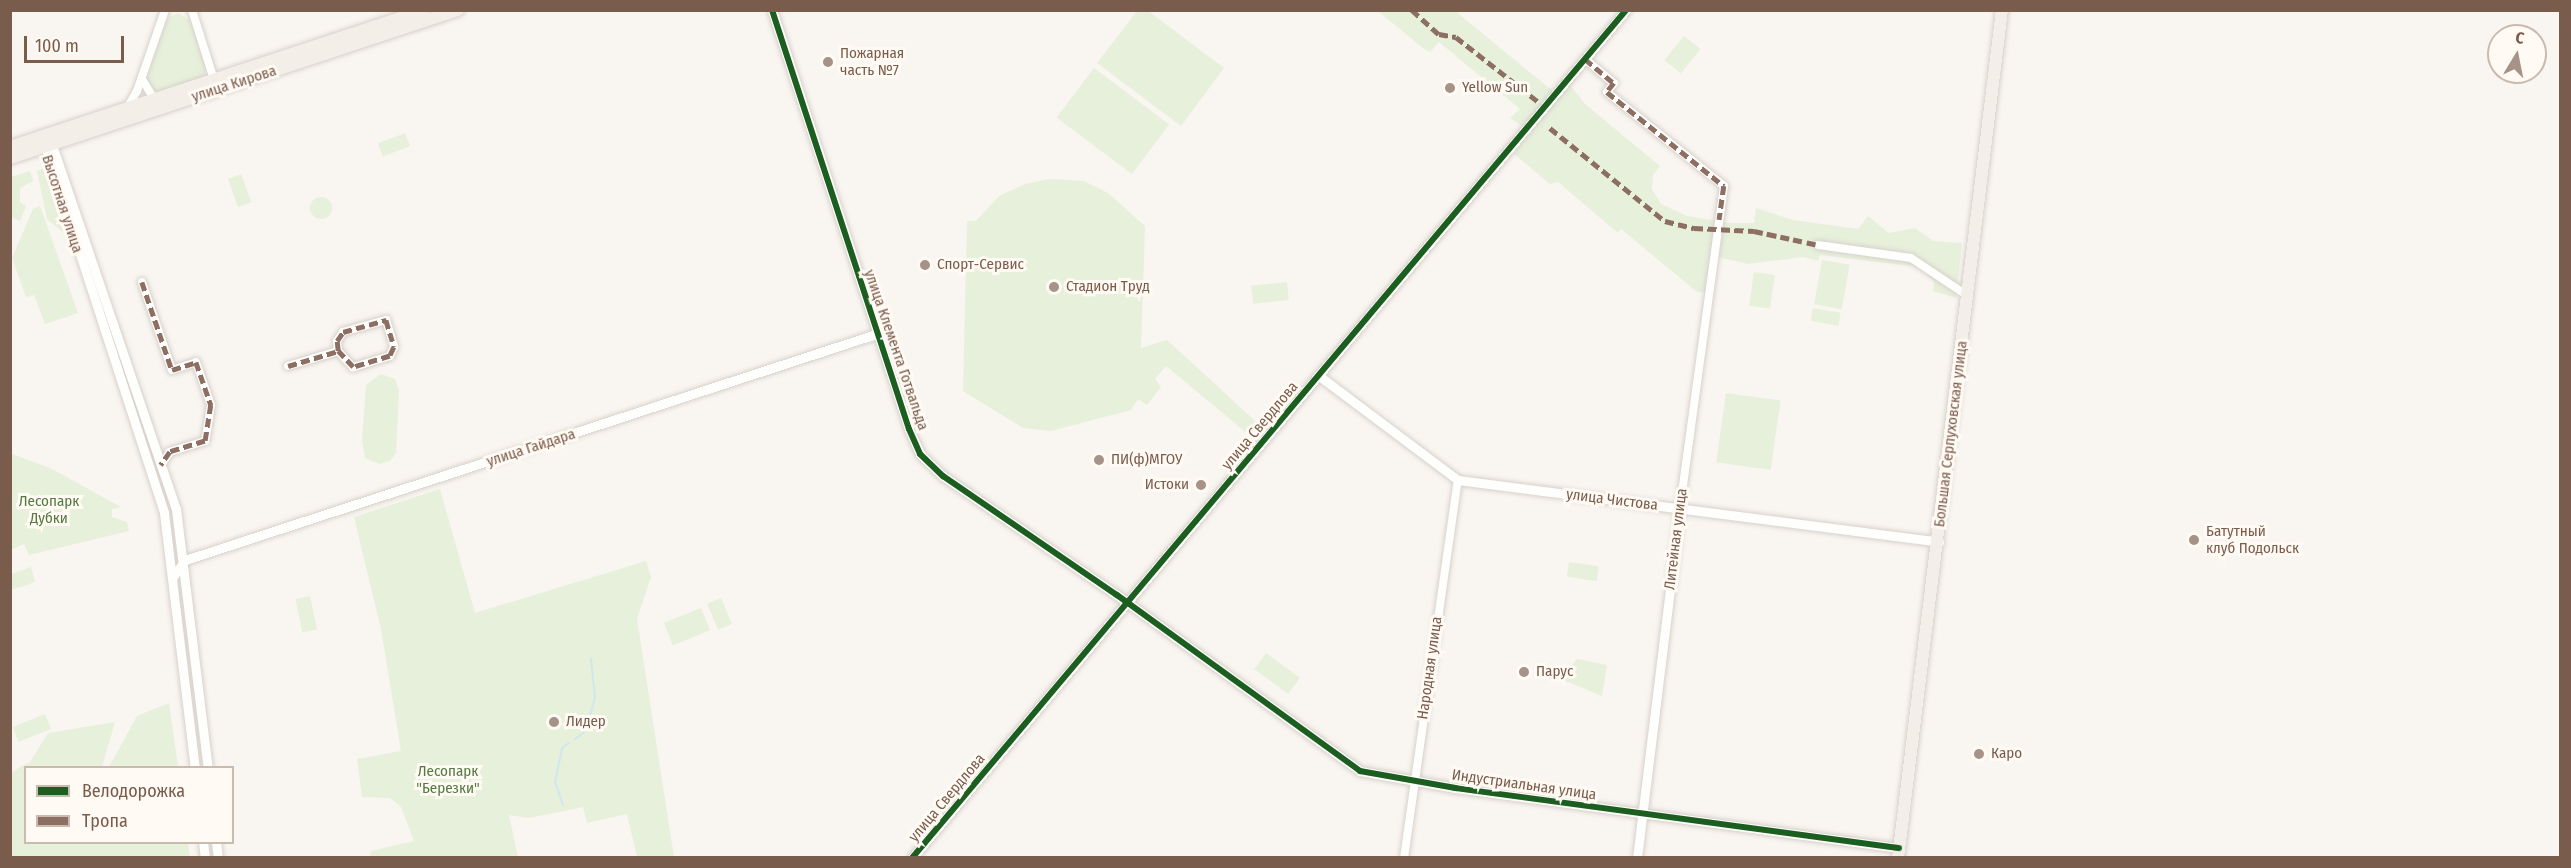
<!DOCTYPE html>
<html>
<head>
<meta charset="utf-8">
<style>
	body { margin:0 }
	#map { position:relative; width:2571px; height:868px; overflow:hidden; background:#f9f5f0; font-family:"Fira Sans Condensed",sans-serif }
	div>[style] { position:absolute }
	.green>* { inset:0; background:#e7f0db; transform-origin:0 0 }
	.round { border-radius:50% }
	.stream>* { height:2px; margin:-1px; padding:0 1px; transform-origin:1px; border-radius:1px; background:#d0e8ea }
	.roads { filter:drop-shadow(0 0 2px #d7d1cb) drop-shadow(0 0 2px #d7d1cb) }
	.minor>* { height:8px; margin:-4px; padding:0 4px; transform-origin:4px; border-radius:4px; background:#fefefd }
	.tertiary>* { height:9px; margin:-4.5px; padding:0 4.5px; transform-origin:4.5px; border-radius:4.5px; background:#fefefd }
	.primary>* { height:12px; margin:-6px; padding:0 6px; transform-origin:6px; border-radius:6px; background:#f3eee8 }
	.quiet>* { height:4.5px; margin-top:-2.25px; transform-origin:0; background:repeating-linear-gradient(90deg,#8d6e63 0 9px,transparent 0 13.5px) }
	.cycleway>* { height:6px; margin:-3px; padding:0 3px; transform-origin:3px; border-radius:3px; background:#1b5e20 }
	.dots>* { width:16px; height:16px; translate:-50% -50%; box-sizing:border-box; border:3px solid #fffaf3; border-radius:50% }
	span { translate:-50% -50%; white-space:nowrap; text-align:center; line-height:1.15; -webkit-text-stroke:6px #fffaf3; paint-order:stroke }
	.poi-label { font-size:15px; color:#7a5c4d }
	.left { translate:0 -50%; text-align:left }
	.right { translate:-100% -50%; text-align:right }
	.street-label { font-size:15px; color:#7a5c4d }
	.park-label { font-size:15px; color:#537a41 }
	.frame { position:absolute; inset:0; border:12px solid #7a5c4d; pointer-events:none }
	.legend { position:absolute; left:24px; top:766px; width:210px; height:78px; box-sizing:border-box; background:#fffaf3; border:2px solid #cabbb1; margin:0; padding:8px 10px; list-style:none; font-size:18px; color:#7a5c4d }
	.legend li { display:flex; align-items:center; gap:12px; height:30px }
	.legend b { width:30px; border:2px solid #cabbb1 }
	.north { position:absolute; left:2487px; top:24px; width:60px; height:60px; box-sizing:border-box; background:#fffaf3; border:2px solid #cabbb1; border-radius:50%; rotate:10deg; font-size:16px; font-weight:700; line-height:24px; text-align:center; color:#7a5c4d }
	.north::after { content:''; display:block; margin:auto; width:21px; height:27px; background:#a69286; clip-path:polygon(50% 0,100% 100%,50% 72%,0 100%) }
	.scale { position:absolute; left:24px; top:36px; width:100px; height:27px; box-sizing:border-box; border:3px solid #7a5c4d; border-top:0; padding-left:8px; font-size:18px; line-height:21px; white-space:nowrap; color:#7a5c4d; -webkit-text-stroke:4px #fffaf3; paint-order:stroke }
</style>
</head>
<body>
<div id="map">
	<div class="green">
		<i style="clip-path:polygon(1147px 10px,1224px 68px,1181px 126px,1097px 63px,1137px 11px)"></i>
		<i style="clip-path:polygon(1378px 11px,1455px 11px,1554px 92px,1522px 126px,1510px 118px,1520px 109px,1439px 42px,1430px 52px,1424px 49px)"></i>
		<i style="clip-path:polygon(179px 13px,192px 22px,206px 67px,203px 78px,157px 93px,150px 90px,146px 78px,167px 18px)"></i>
		<i style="left:1684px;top:36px;width:21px;height:31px;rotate:39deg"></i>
		<i style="left:1094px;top:68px;width:94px;height:62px;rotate:37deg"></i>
		<i style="clip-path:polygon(1570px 85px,1585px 104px,1660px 166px,1653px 175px,1652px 189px,1661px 204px,1687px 216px,1731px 223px,1754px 223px,1756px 208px,1793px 220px,1858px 229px,1868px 216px,1889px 233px,1915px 228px,1933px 241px,1962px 243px,1956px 298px,1933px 291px,1934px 281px,1918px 267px,1820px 255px,1818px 261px,1803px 257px,1748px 264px,1718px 257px,1712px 294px,1697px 292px,1621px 229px,1618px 233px,1558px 182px,1550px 184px,1513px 153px)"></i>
		<i style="left:405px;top:133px;width:14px;height:29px;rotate:69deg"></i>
		<i style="clip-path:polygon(43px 169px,64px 233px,47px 219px,37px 171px)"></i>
		<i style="clip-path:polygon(30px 171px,33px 181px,20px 188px,20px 202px,26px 206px,20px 221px,11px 217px,11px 177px)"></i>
		<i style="left:241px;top:174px;width:30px;height:14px;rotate:70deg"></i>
		<i style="clip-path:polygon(1050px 179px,1084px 181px,1108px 193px,1145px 226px,1141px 348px,1167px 340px,1264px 429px,1255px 440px,1166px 366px,1155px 379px,1161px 387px,1147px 405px,1138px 399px,1131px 410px,1051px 431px,1023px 428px,963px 391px,967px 221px,976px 221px,999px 196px,1025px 184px)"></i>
		<i class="round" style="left:310px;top:197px;width:22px;height:22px"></i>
		<i style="clip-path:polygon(40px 206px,78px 313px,45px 324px,34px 295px,26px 297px,12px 258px,33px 209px)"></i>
		<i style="left:1822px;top:260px;width:28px;height:45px;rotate:10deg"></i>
		<i style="left:1754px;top:272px;width:21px;height:34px;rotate:8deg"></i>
		<i style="left:1287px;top:282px;width:18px;height:36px;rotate:84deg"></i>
		<i style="left:1813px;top:308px;width:28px;height:13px;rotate:10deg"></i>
		<i style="clip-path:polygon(381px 374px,395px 379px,399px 391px,396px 453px,390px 461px,379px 464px,365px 458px,362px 441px,366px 385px)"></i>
		<i style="left:1726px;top:393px;width:55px;height:70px;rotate:8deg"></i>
		<i style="clip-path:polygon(10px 453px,52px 469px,121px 507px,112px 509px,112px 517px,127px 522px,129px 531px,29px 555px,24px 544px,11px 550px)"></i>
		<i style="clip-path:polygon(440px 489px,475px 613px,646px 561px,651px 577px,637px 619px,674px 857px,637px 857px,627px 814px,587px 823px,583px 807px,529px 818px,509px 815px,518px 857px,370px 857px,371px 851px,414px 841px,401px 807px,390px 798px,362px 797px,357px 759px,401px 751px,381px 629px,354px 517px)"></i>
		<i style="left:1569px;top:562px;width:30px;height:15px;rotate:8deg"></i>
		<i style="clip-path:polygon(31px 567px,35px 582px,11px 590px,11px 574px)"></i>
		<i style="left:310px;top:596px;width:34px;height:15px;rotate:78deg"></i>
		<i style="left:721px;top:598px;width:28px;height:15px;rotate:67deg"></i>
		<i style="left:701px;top:608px;width:24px;height:40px;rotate:68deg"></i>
		<i style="left:1266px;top:653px;width:42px;height:20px;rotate:36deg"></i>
		<i style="clip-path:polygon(1577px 659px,1607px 665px,1602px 696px,1561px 679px)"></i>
		<i style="clip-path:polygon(169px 703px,178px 767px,109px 767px,137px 716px)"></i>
		<i style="left:45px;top:714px;width:16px;height:35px;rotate:68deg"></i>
		<i style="clip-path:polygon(115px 722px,102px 767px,26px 768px,26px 842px,188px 843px,190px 857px,11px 857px,11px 772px,30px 762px,48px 733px)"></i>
	</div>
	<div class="stream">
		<i style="left:575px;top:739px;width:14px;rotate:-36deg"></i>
		<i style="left:586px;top:731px;width:35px;rotate:-75deg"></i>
		<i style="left:595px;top:697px;width:39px;rotate:-96deg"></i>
		<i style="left:563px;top:805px;width:24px;rotate:-109deg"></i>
		<i style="left:555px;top:782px;width:35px;rotate:-78deg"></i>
		<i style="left:562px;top:748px;width:9px;rotate:-36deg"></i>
	</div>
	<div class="roads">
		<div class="minor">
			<i style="left:192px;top:10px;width:77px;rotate:72.5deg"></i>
			<i style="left:1585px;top:59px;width:38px;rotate:40deg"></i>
			<i style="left:1614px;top:83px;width:11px;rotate:128deg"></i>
			<i style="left:1607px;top:92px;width:150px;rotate:38.8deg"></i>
			<i style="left:1724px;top:186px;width:326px;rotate:97.8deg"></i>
			<i style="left:142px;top:79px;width:26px;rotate:59deg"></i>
			<i style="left:128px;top:107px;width:18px;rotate:-61deg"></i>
			<i style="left:137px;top:91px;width:86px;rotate:-70.9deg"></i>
			<i style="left:1818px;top:245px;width:94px;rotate:8deg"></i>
			<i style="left:1911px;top:258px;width:69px;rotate:33.7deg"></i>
			<i style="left:142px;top:282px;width:93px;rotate:71.2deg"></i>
			<i style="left:172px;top:370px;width:25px;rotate:-18deg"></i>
			<i style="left:196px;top:362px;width:46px;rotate:70.8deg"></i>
			<i style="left:211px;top:405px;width:36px;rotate:99deg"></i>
			<i style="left:205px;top:441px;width:37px;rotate:163deg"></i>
			<i style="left:170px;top:452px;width:16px;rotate:125deg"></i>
			<i style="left:386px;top:320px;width:28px;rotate:73deg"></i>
			<i style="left:394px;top:347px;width:10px;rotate:114deg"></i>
			<i style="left:390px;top:356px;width:39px;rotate:163deg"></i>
			<i style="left:353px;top:367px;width:22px;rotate:-133deg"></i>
			<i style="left:338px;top:351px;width:10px;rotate:-96deg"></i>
			<i style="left:337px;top:341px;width:11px;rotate:-56deg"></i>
			<i style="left:343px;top:332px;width:45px;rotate:-15.6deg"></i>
			<i style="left:288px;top:366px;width:52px;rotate:-16.7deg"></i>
			<i style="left:1404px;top:858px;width:382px;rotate:-81.9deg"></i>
		</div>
		<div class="tertiary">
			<i style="left:772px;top:10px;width:441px;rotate:71.9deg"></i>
			<i style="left:909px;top:429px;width:27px;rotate:66deg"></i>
			<i style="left:920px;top:454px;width:32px;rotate:44deg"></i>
			<i style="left:943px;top:476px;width:211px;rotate:34.4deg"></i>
			<i style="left:1117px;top:595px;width:300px;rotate:35.9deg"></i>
			<i style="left:1360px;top:771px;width:97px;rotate:10.1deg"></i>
			<i style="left:1455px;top:788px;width:448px;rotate:7.7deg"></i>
			<i style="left:50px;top:139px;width:391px;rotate:71.2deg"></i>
			<i style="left:176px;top:509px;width:261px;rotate:83deg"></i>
			<i style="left:44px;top:143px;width:389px;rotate:72deg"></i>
			<i style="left:164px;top:513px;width:257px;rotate:83.1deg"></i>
			<i style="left:1318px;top:375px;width:175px;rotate:36.9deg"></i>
			<i style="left:1458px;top:480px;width:485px;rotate:7.3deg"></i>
			<i style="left:173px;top:577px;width:21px;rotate:-55deg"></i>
			<i style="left:185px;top:560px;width:727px;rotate:-18.11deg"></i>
			<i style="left:203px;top:842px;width:16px;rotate:83deg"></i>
			<i style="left:216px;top:842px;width:16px;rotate:83deg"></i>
			<i style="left:912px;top:858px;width:1109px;rotate:-49.9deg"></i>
			<i style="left:1637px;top:858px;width:352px;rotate:-83deg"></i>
		</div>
		<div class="primary">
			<i style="left:10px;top:147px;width:436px;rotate:-18.3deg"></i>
			<i style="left:10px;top:158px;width:472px;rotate:-18.3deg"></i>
			<i style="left:1898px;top:858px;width:854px;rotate:-83.01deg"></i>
		</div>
	</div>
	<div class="quiet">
		<i style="left:1412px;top:10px;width:36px;rotate:42deg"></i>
		<i style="left:1439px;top:34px;width:17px;rotate:10deg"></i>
		<i style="left:1456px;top:37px;width:107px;rotate:38.2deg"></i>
		<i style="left:1585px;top:59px;width:38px;rotate:40deg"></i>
		<i style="left:1614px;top:83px;width:11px;rotate:128deg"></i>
		<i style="left:1607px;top:92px;width:150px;rotate:38.8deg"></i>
		<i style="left:1724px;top:186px;width:34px;rotate:98deg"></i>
		<i style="left:1550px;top:128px;width:148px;rotate:39deg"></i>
		<i style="left:1665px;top:221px;width:30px;rotate:14deg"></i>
		<i style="left:1694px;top:228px;width:60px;rotate:2.9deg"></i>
		<i style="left:1754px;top:231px;width:66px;rotate:12.3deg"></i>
		<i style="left:142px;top:282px;width:93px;rotate:71.2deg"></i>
		<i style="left:172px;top:370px;width:25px;rotate:-18deg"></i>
		<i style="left:196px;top:362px;width:46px;rotate:70.8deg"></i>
		<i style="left:211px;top:405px;width:36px;rotate:99deg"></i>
		<i style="left:205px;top:441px;width:37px;rotate:163deg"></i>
		<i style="left:170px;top:452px;width:16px;rotate:125deg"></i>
		<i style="left:386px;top:320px;width:28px;rotate:73deg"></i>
		<i style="left:394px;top:347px;width:10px;rotate:114deg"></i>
		<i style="left:390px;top:356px;width:39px;rotate:163deg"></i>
		<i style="left:353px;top:367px;width:22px;rotate:-133deg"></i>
		<i style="left:338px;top:351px;width:10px;rotate:-96deg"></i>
		<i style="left:337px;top:341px;width:11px;rotate:-56deg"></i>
		<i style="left:343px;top:332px;width:45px;rotate:-15.6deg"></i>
		<i style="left:288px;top:366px;width:52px;rotate:-16.7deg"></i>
	</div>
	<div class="cycleway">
		<i style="left:772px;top:10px;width:441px;rotate:71.9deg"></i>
		<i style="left:909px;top:429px;width:27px;rotate:66deg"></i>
		<i style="left:920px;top:454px;width:32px;rotate:44deg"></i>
		<i style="left:943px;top:476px;width:211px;rotate:34.4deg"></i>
		<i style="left:1117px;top:595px;width:300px;rotate:35.9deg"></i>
		<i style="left:1360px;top:771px;width:97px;rotate:10.1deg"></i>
		<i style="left:1455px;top:788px;width:448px;rotate:7.7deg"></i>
		<i style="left:912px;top:858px;width:1109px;rotate:-49.9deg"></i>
	</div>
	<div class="dots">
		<i style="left:828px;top:62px;background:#a69286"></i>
		<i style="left:1450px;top:88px;background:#a69286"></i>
		<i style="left:925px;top:265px;background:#a69286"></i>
		<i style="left:1054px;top:287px;background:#a69286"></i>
		<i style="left:1099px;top:460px;background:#a69286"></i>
		<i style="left:1201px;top:485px;background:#a69286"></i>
		<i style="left:2194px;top:540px;background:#a69286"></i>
		<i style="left:1524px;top:672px;background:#a69286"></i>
		<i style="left:554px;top:722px;background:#a69286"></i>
		<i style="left:1979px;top:754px;background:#a69286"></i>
	</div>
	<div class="poi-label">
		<span class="left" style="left:840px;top:62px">Пожарная<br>часть №7</span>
		<span class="left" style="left:1462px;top:88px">Yellow Sun</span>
		<span class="left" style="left:937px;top:265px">Спорт-Сервис</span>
		<span class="left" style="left:1066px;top:287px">Стадион Труд</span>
		<span class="left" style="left:1111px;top:460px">ПИ(ф)МГОУ</span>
		<span class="right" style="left:1189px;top:485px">Истоки</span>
		<span class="left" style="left:2206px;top:540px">Батутный<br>клуб Подольск</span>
		<span class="left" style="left:1536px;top:672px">Парус</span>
		<span class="left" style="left:566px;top:722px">Лидер</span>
		<span class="left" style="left:1991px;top:754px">Каро</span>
	</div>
	<div class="street-label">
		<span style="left:234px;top:84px;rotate:-18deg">улица Кирова</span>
		<span style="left:62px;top:204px;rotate:72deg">Высотная улица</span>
		<span style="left:896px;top:350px;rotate:71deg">улица Клемента Готвальда</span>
		<span style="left:1260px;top:426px;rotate:-50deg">улица Свердлова</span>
		<span style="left:1951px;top:434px;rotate:-83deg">Большая Серпуховская улица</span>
		<span style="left:531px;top:448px;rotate:-18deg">улица Гайдара</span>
		<span style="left:1612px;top:500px;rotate:7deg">улица Чистова</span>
		<span style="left:1676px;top:539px;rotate:-83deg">Литейная улица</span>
		<span style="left:1430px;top:668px;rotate:-82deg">Народная улица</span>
		<span style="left:1524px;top:785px;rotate:8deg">Индустриальная улица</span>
		<span style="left:947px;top:798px;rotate:-50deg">улица Свердлова</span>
	</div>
	<div class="park-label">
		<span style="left:49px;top:510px">Лесопарк<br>Дубки</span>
		<span style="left:448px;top:780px">Лесопарк<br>"Березки"</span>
	</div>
	<div class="frame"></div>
	<ul class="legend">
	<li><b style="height:8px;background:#1b5e20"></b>Велодорожка</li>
	<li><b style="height:8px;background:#8d6e63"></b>Тропа</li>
	</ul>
	<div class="north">С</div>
	<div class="scale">100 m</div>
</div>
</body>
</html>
